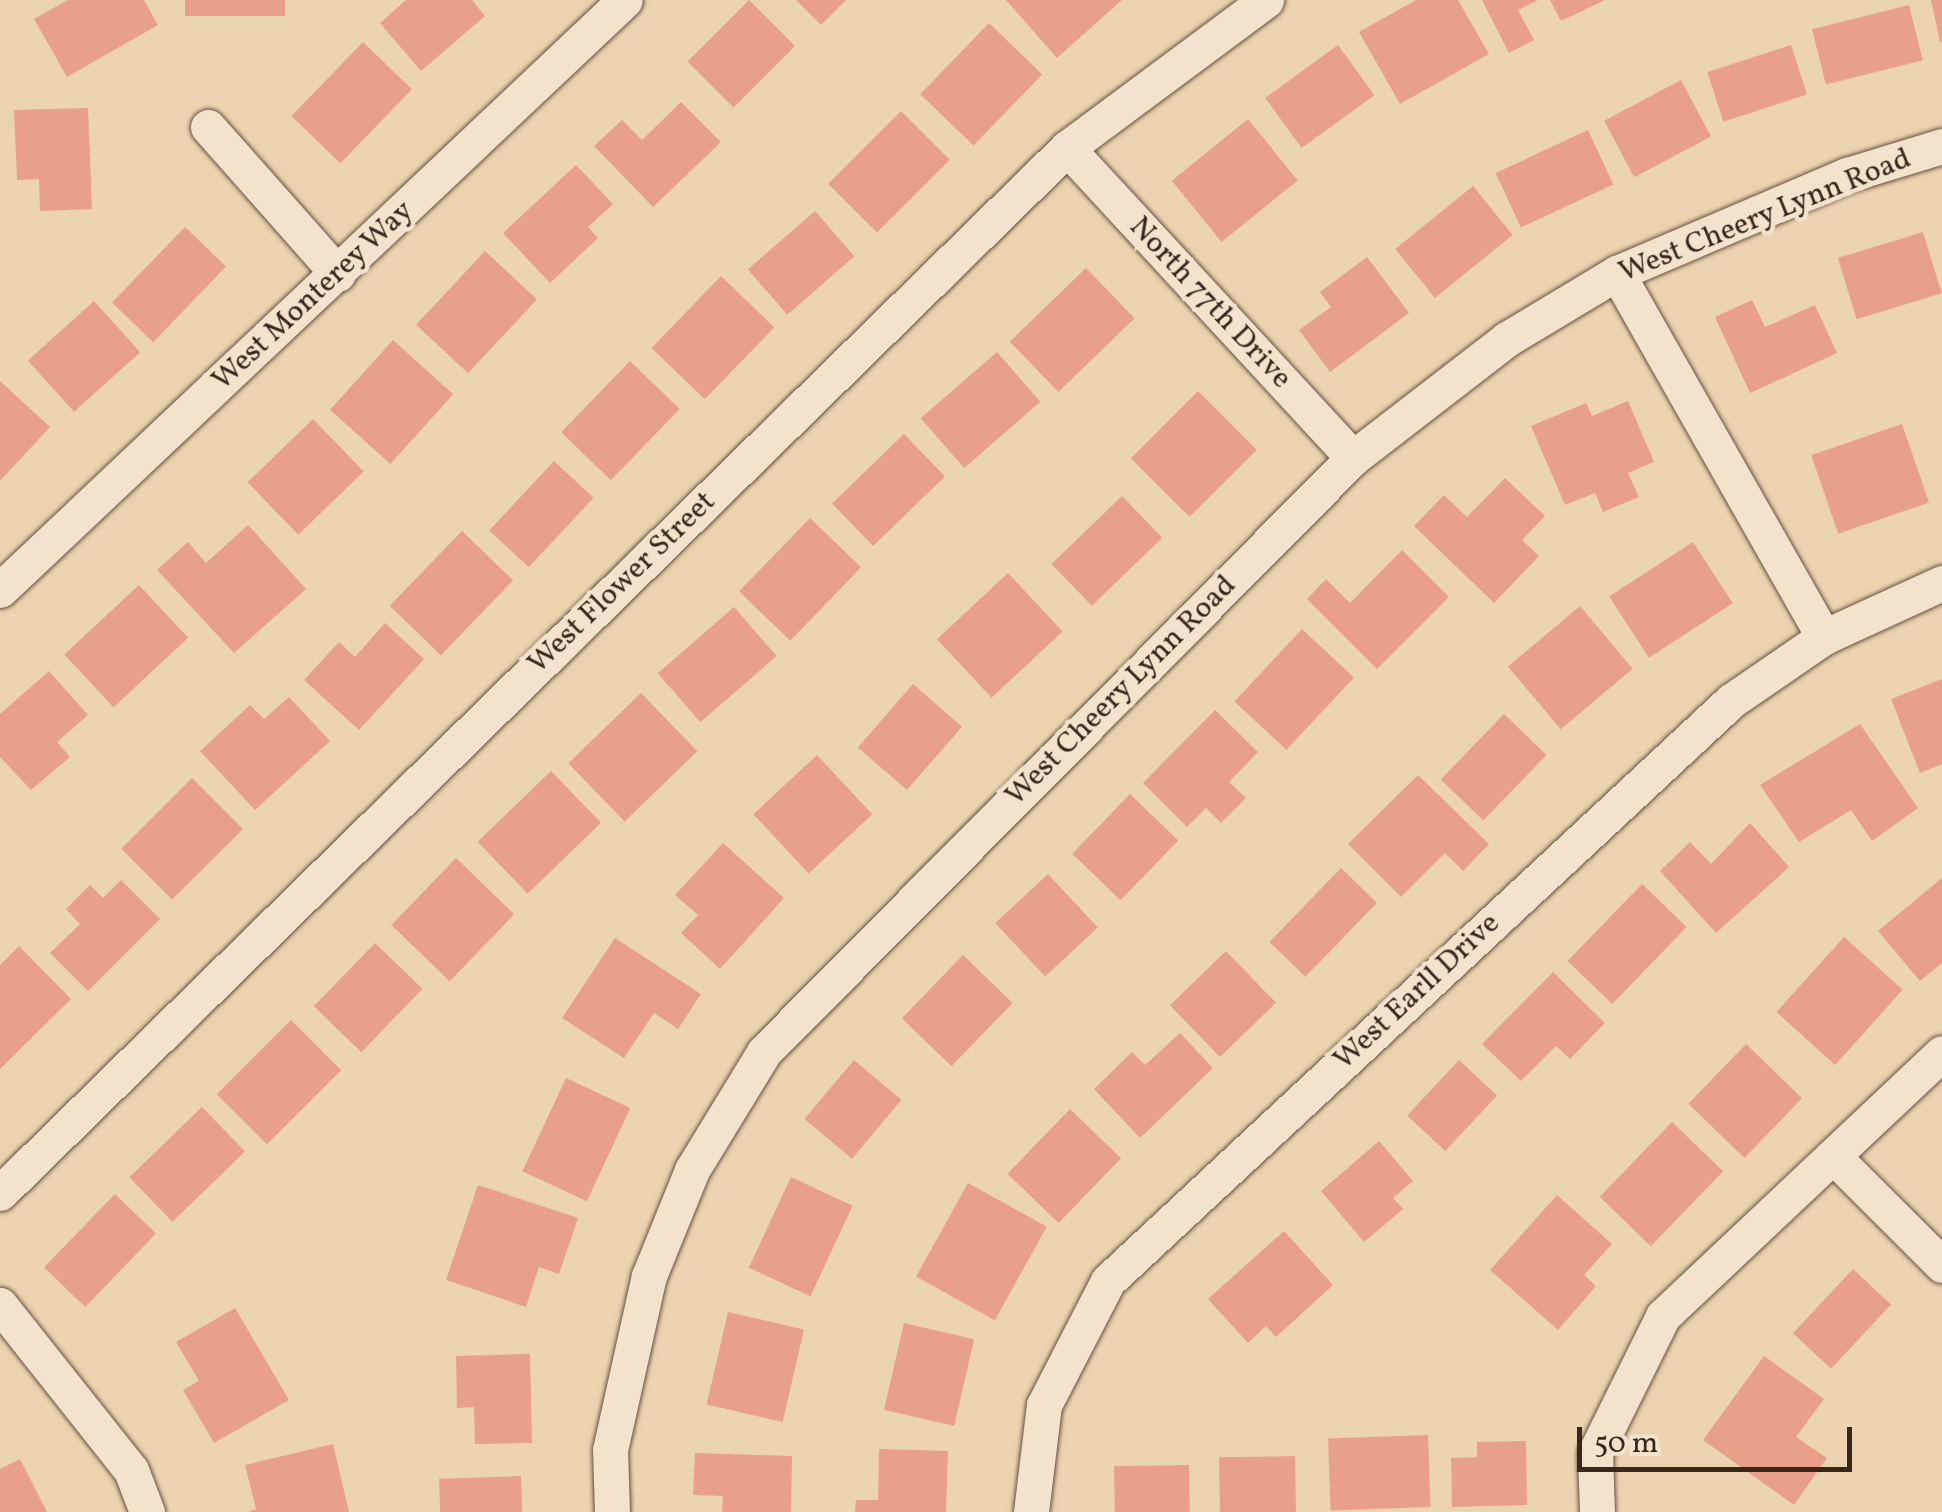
<!DOCTYPE html>
<html>
<head>
<meta charset="utf-8">
<style>
	body { margin:0 }
	#map { position:relative; width:1942px; height:1512px; overflow:hidden; background:#edd4b0; font-family:Vollkorn,serif }
	div>[style] { position:absolute }
	.building>* { inset:0; background:#e8a08b; transform-origin:0 0 }
	.roads { filter:drop-shadow(0 0 2px #665241) drop-shadow(0 0 2px #665241) }
	.minor>* { height:35px; margin:-17.5px; padding:0 17.5px; transform-origin:17.5px; border-radius:17.5px; background:#f3e3cc }
	span { translate:-50% -50%; white-space:nowrap; text-align:center; line-height:1.15; -webkit-text-stroke:9px #f3e3cc; paint-order:stroke }
	.street-label { font-size:30px; color:#39271c }
	.scale { position:absolute; left:1577px; top:1427px; width:275px; height:45px; box-sizing:border-box; border:5px solid #39271c; border-top:0; padding-left:12px; font-size:30px; line-height:35px; white-space:nowrap; color:#39271c; -webkit-text-stroke:8px #f3e3cc; paint-order:stroke }
</style>
</head>
<body>
<div id="map">
	<div class="building">
		<i style="clip-path:polygon(68px 0,144px 0,158px 25px,67px 77px,34px 19px)"></i>
		<i style="left:185px;top:0;width:100px;height:16px"></i>
		<i style="clip-path:polygon(406px 0,472px 0,485px 16px,421px 71px,380px 23px)"></i>
		<i style="left:749px;top:0;width:65px;height:87px;rotate:45deg"></i>
		<i style="clip-path:polygon(796px 0,846px 0,821px 25px)"></i>
		<i style="clip-path:polygon(1006px 0,1122px 0,1057px 58px)"></i>
		<i style="clip-path:polygon(1416px 0,1458px 0,1489px 54px,1400px 104px,1359px 32px)"></i>
		<i style="clip-path:polygon(1482px 0,1538px 0,1518px 10px,1534px 40px,1509px 53px)"></i>
		<i style="clip-path:polygon(1550px 0,1605px 0,1561px 21px)"></i>
		<i style="clip-path:polygon(1931px 0,1942px 0,1942px 42px,1940px 42px)"></i>
		<i style="left:1909px;top:5px;width:57px;height:100px;rotate:76deg"></i>
		<i style="left:989px;top:23px;width:74px;height:99px;rotate:44deg"></i>
		<i style="left:363px;top:42px;width:68px;height:103px;rotate:44deg"></i>
		<i style="left:1338px;top:45px;width:62px;height:90px;rotate:54deg"></i>
		<i style="left:1791px;top:45px;width:52px;height:88px;rotate:72deg"></i>
		<i style="left:1681px;top:80px;width:64px;height:87px;rotate:62deg"></i>
		<i style="clip-path:polygon(681px 102px,721px 142px,653px 207px,594px 146px,622px 120px,642px 140px)"></i>
		<i style="clip-path:polygon(88px 108px,92px 209px,40px 211px,39px 179px,17px 180px,14px 110px)"></i>
		<i style="left:901px;top:111px;width:69px;height:103px;rotate:45deg"></i>
		<i style="left:1248px;top:119px;width:79px;height:98px;rotate:51deg"></i>
		<i style="left:1588px;top:130px;width:60px;height:102px;rotate:65deg"></i>
		<i style="clip-path:polygon(576px 165px,613px 204px,588px 227px,598px 238px,550px 283px,503px 233px)"></i>
		<i style="left:1473px;top:186px;width:63px;height:100px;rotate:51deg"></i>
		<i style="left:815px;top:211px;width:60px;height:89px;rotate:49deg"></i>
		<i style="left:185px;top:227px;width:57px;height:105px;rotate:44deg"></i>
		<i style="left:1923px;top:232px;width:64px;height:89px;rotate:73deg"></i>
		<i style="left:485px;top:251px;width:71px;height:101px;rotate:43deg"></i>
		<i style="clip-path:polygon(1367px 257px,1409px 313px,1330px 372px,1299px 330px,1331px 307px,1320px 292px)"></i>
		<i style="left:1086px;top:268px;width:70px;height:106px;rotate:46deg"></i>
		<i style="left:721px;top:276px;width:74px;height:100px;rotate:44deg"></i>
		<i style="clip-path:polygon(1752px 300px,1765px 327px,1815px 305px,1837px 353px,1750px 393px,1715px 317px)"></i>
		<i style="left:94px;top:301px;width:69px;height:89px;rotate:48deg"></i>
		<i style="left:393px;top:340px;width:81px;height:94px;rotate:42deg"></i>
		<i style="left:997px;top:352px;width:66px;height:101px;rotate:49deg"></i>
		<i style="left:630px;top:361px;width:69px;height:99px;rotate:44deg"></i>
		<i style="clip-path:polygon(0 381px,50px 427px,0 481px)"></i>
		<i style="left:1198px;top:391px;width:83px;height:95px;rotate:45deg"></i>
		<i style="clip-path:polygon(1628px 401px,1654px 462px,1628px 473px,1639px 497px,1603px 512px,1595px 493px,1565px 505px,1531px 426px,1586px 403px,1592px 416px)"></i>
		<i style="left:313px;top:419px;width:73px;height:91px;rotate:46deg"></i>
		<i style="left:1902px;top:424px;width:83px;height:96px;rotate:71deg"></i>
		<i style="left:904px;top:434px;width:59px;height:100px;rotate:46deg"></i>
		<i style="left:554px;top:461px;width:54px;height:95px;rotate:43deg"></i>
		<i style="clip-path:polygon(1505px 478px,1545px 516px,1522px 540px,1539px 556px,1494px 603px,1414px 526px,1444px 495px,1467px 517px)"></i>
		<i style="left:1122px;top:496px;width:58px;height:98px;rotate:46deg"></i>
		<i style="left:810px;top:518px;width:71px;height:102px;rotate:44deg"></i>
		<i style="clip-path:polygon(248px 525px,306px 589px,234px 653px,157px 570px,188px 542px,206px 563px)"></i>
		<i style="left:462px;top:531px;width:71px;height:104px;rotate:44deg"></i>
		<i style="left:1693px;top:542px;width:73px;height:100px;rotate:57deg"></i>
		<i style="clip-path:polygon(1402px 550px,1449px 597px,1377px 669px,1307px 599px,1326px 579px,1350px 603px)"></i>
		<i style="left:1008px;top:573px;width:80px;height:97px;rotate:47deg"></i>
		<i style="left:139px;top:585px;width:72px;height:102px;rotate:47deg"></i>
		<i style="left:1580px;top:606px;width:82px;height:94px;rotate:50deg"></i>
		<i style="left:734px;top:607px;width:65px;height:101px;rotate:49deg"></i>
		<i style="clip-path:polygon(385px 623px,424px 659px,359px 730px,304px 680px,339px 642px,355px 657px)"></i>
		<i style="left:1302px;top:629px;width:71px;height:99px;rotate:43deg"></i>
		<i style="clip-path:polygon(49px 671px,88px 715px,57px 742px,70px 757px,31px 790px,0 757px,0 714px)"></i>
		<i style="clip-path:polygon(1942px 679px,1942px 764px,1920px 773px,1891px 699px)"></i>
		<i style="left:913px;top:684px;width:65px;height:84px;rotate:41deg"></i>
		<i style="left:641px;top:693px;width:81px;height:101px;rotate:46deg"></i>
		<i style="clip-path:polygon(289px 697px,330px 741px,255px 810px,200px 751px,250px 705px,264px 719px)"></i>
		<i style="clip-path:polygon(1215px 710px,1258px 752px,1229px 782px,1246px 798px,1221px 823px,1206px 808px,1187px 827px,1143px 783px)"></i>
		<i style="left:1504px;top:714px;width:59px;height:91px;rotate:44deg"></i>
		<i style="clip-path:polygon(1860px 724px,1918px 808px,1872px 841px,1851px 810px,1799px 842px,1760px 785px)"></i>
		<i style="left:817px;top:755px;width:81px;height:87px;rotate:47deg"></i>
		<i style="left:551px;top:771px;width:72px;height:102px;rotate:46deg"></i>
		<i style="clip-path:polygon(1418px 775px,1489px 844px,1463px 871px,1445px 853px,1401px 897px,1348px 844px)"></i>
		<i style="left:192px;top:778px;width:72px;height:100px;rotate:45deg"></i>
		<i style="left:1130px;top:794px;width:67px;height:83px;rotate:44deg"></i>
		<i style="clip-path:polygon(1750px 823px,1789px 867px,1716px 933px,1660px 871px,1690px 842px,1711px 864px)"></i>
		<i style="clip-path:polygon(723px 843px,784px 898px,720px 969px,681px 933px,698px 915px,675px 895px)"></i>
		<i style="left:456px;top:858px;width:81px;height:93px;rotate:44deg"></i>
		<i style="left:1341px;top:868px;width:50px;height:103px;rotate:44deg"></i>
		<i style="left:1048px;top:874px;width:73px;height:72px;rotate:47deg"></i>
		<i style="clip-path:polygon(1942px 878px,1942px 963px,1920px 981px,1878px 931px)"></i>
		<i style="clip-path:polygon(121px 880px,160px 919px,88px 991px,50px 953px,80px 924px,66px 909px,90px 885px,103px 898px)"></i>
		<i style="left:1642px;top:884px;width:62px;height:107px;rotate:44deg"></i>
		<i style="left:1844px;top:937px;width:79px;height:101px;rotate:42deg"></i>
		<i style="clip-path:polygon(615px 938px,701px 994px,678px 1029px,654px 1013px,624px 1058px,562px 1018px)"></i>
		<i style="left:375px;top:943px;width:66px;height:88px;rotate:44deg"></i>
		<i style="clip-path:polygon(19px 946px,71px 999px,0 1069px,0 965px)"></i>
		<i style="left:1226px;top:951px;width:72px;height:78px;rotate:46deg"></i>
		<i style="left:963px;top:955px;width:69px;height:88px;rotate:44deg"></i>
		<i style="clip-path:polygon(1553px 972px,1605px 1023px,1570px 1059px,1556px 1046px,1521px 1081px,1482px 1044px)"></i>
		<i style="left:291px;top:1020px;width:71px;height:105px;rotate:45deg"></i>
		<i style="clip-path:polygon(1180px 1033px,1213px 1068px,1140px 1138px,1094px 1089px,1132px 1052px,1145px 1065px)"></i>
		<i style="left:1746px;top:1044px;width:78px;height:83px;rotate:44deg"></i>
		<i style="left:854px;top:1060px;width:62px;height:77px;rotate:40deg"></i>
		<i style="left:1459px;top:1060px;width:52px;height:76px;rotate:43deg"></i>
		<i style="left:566px;top:1078px;width:71px;height:103px;rotate:25deg"></i>
		<i style="left:202px;top:1107px;width:62px;height:101px;rotate:46deg"></i>
		<i style="left:1070px;top:1109px;width:71px;height:90px;rotate:44deg"></i>
		<i style="left:1672px;top:1122px;width:71px;height:104px;rotate:44deg"></i>
		<i style="clip-path:polygon(1379px 1141px,1413px 1181px,1393px 1198px,1403px 1209px,1364px 1242px,1321px 1191px)"></i>
		<i style="left:791px;top:1177px;width:68px;height:100px;rotate:25deg"></i>
		<i style="left:968px;top:1183px;width:90px;height:107px;rotate:29deg"></i>
		<i style="clip-path:polygon(478px 1185px,578px 1218px,559px 1274px,539px 1267px,526px 1307px,446px 1280px)"></i>
		<i style="left:115px;top:1194px;width:57px;height:102px;rotate:44deg"></i>
		<i style="clip-path:polygon(1557px 1195px,1612px 1244px,1584px 1275px,1596px 1286px,1558px 1330px,1490px 1270px)"></i>
		<i style="clip-path:polygon(1284px 1231px,1333px 1285px,1276px 1337px,1266px 1326px,1248px 1343px,1208px 1299px)"></i>
		<i style="left:1853px;top:1269px;width:52px;height:88px;rotate:43deg"></i>
		<i style="clip-path:polygon(235px 1308px,289px 1400px,214px 1443px,183px 1390px,199px 1381px,176px 1342px)"></i>
		<i style="left:728px;top:1312px;width:78px;height:95px;rotate:13deg"></i>
		<i style="left:904px;top:1323px;width:72px;height:89px;rotate:13deg"></i>
		<i style="clip-path:polygon(530px 1354px,532px 1443px,475px 1444px,474px 1407px,457px 1408px,456px 1356px)"></i>
		<i style="clip-path:polygon(1764px 1356px,1824px 1399px,1796px 1437px,1827px 1458px,1794px 1505px,1703px 1440px)"></i>
		<i style="left:1428px;top:1435px;width:72px;height:100px;rotate:88deg"></i>
		<i style="clip-path:polygon(1526px 1441px,1527px 1505px,1452px 1507px,1451px 1458px,1477px 1457px,1477px 1442px)"></i>
		<i style="clip-path:polygon(333px 1444px,349px 1512px,248px 1512px,256px 1509px,245px 1465px)"></i>
		<i style="clip-path:polygon(879px 1449px,948px 1451px,946px 1512px,855px 1512px,856px 1500px,878px 1500px)"></i>
		<i style="clip-path:polygon(695px 1453px,792px 1456px,791px 1512px,722px 1512px,723px 1496px,693px 1495px)"></i>
		<i style="left:1295px;top:1456px;width:56px;height:76px;rotate:89deg"></i>
		<i style="clip-path:polygon(20px 1459px,47px 1512px,0 1512px,0 1469px)"></i>
		<i style="left:1189px;top:1465px;width:47px;height:75px;rotate:89deg"></i>
		<i style="left:521px;top:1476px;width:36px;height:82px;rotate:88deg"></i>
	</div>
	<div class="roads">
		<div class="minor">
			<i style="left:208px;top:127px;width:196px;rotate:48.5deg"></i>
			<i style="left:1067px;top:148px;width:422px;rotate:47.3deg"></i>
			<i style="left:1617px;top:273px;width:419px;rotate:60.4deg"></i>
			<i style="left:0;top:590px;width:859px;rotate:-43.35deg"></i>
			<i style="left:1836px;top:1159px;width:150px;rotate:45deg"></i>
			<i style="left:0;top:1193px;width:1493px;rotate:-44.4deg"></i>
			<i style="left:1067px;top:148px;width:248px;rotate:-36.6deg"></i>
			<i style="left:0;top:1305px;width:211px;rotate:51.6deg"></i>
			<i style="left:131px;top:1470px;width:45px;rotate:69.1deg"></i>
			<i style="left:612px;top:1512px;width:62px;rotate:-91.8deg"></i>
			<i style="left:610px;top:1450px;width:178px;rotate:-77.4deg"></i>
			<i style="left:649px;top:1276px;width:114px;rotate:-67.9deg"></i>
			<i style="left:692px;top:1170px;width:138px;rotate:-58.6deg"></i>
			<i style="left:764px;top:1052px;width:837px;rotate:-45.24deg"></i>
			<i style="left:1353px;top:458px;width:195px;rotate:-37.7deg"></i>
			<i style="left:1507px;top:339px;width:128px;rotate:-31deg"></i>
			<i style="left:1617px;top:273px;width:250px;rotate:-23.1deg"></i>
			<i style="left:1847px;top:175px;width:99px;rotate:-17deg"></i>
			<i style="left:1031px;top:1512px;width:108px;rotate:-83.1deg"></i>
			<i style="left:1044px;top:1405px;width:140px;rotate:-62.7deg"></i>
			<i style="left:1108px;top:1281px;width:851px;rotate:-42.95deg"></i>
			<i style="left:1731px;top:701px;width:113px;rotate:-34.5deg"></i>
			<i style="left:1824px;top:637px;width:130px;rotate:-24.6deg"></i>
			<i style="left:1597px;top:1512px;width:59px;rotate:-91.9deg"></i>
			<i style="left:1595px;top:1453px;width:153px;rotate:-63.6deg"></i>
			<i style="left:1663px;top:1316px;width:383px;rotate:-43.3deg"></i>
		</div>
	</div>
	<div class="street-label">
		<span style="left:1765px;top:216px;rotate:-22deg">West Cheery Lynn Road</span>
		<span style="left:313px;top:296px;rotate:-43deg">West Monterey Way</span>
		<span style="left:1210px;top:303px;rotate:47deg">North 77th Drive</span>
		<span style="left:622px;top:583px;rotate:-44deg">West Flower Street</span>
		<span style="left:1121px;top:691px;rotate:-45deg">West Cheery Lynn Road</span>
		<span style="left:1417px;top:992px;rotate:-43deg">West Earll Drive</span>
	</div>
	<div class="scale">50 m</div>
</div>
</body>
</html>
